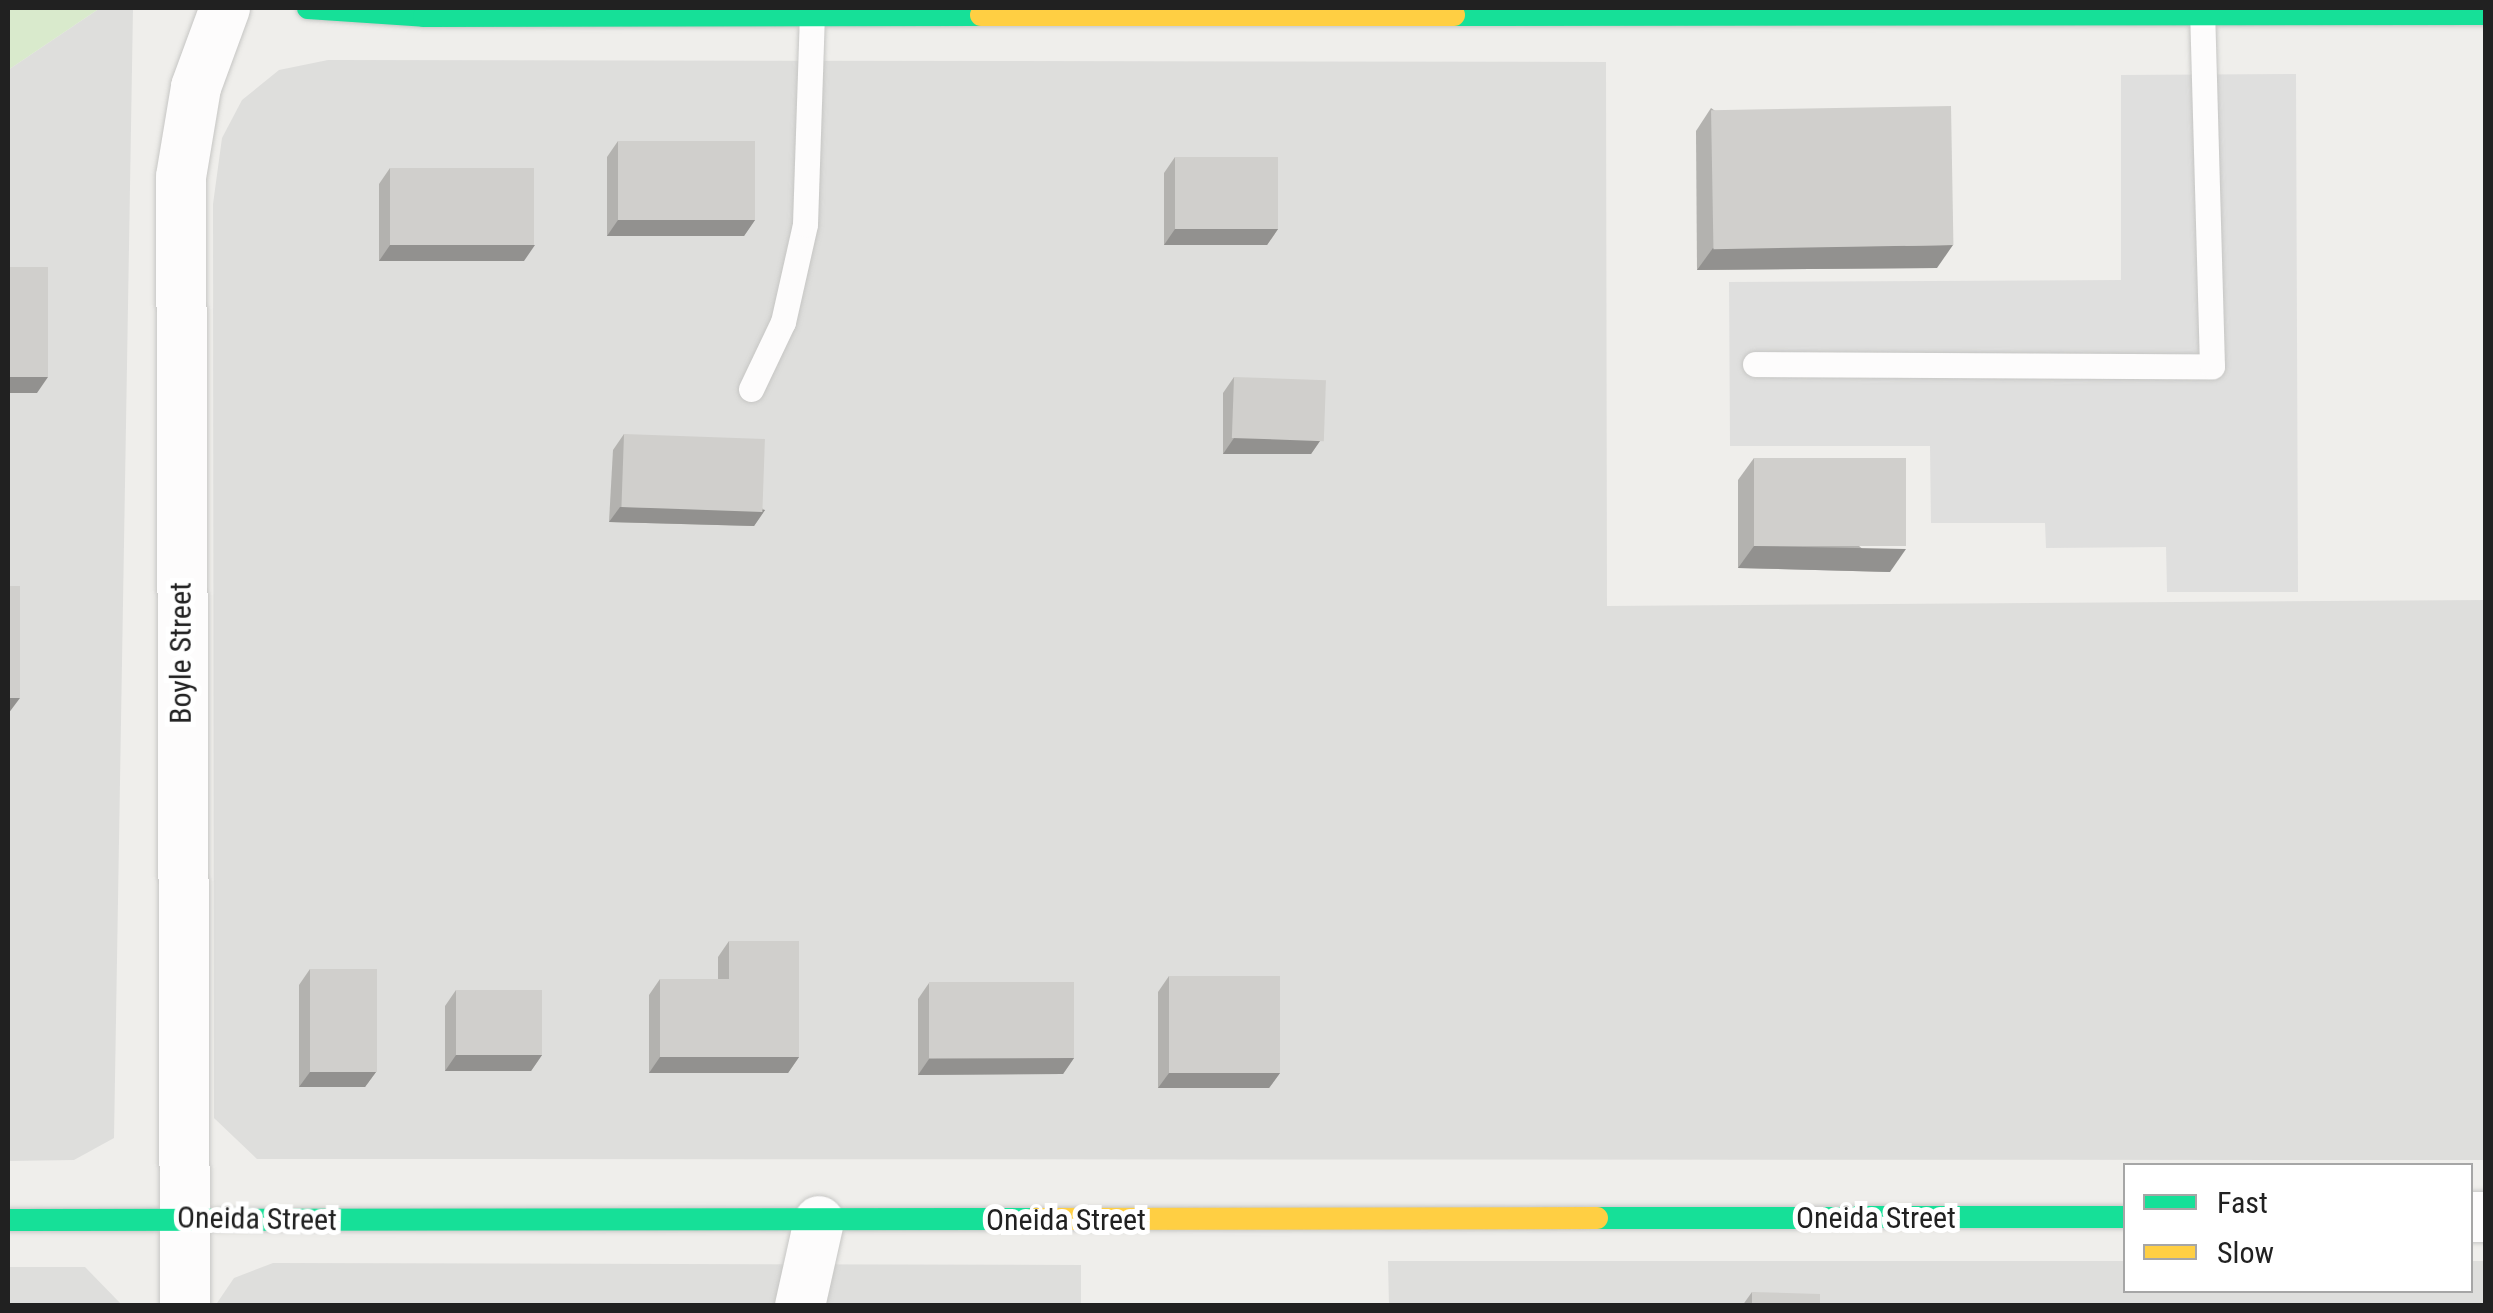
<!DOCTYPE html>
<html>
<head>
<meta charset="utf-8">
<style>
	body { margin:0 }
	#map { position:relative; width:2493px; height:1313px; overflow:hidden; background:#efeeeb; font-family:"Roboto Condensed",sans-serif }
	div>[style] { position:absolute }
	.residential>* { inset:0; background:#dededc }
	.grass>* { inset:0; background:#d9eacc }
	.parking>* { inset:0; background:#dfdfde }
	.roads { filter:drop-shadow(0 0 2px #c6c6c4) drop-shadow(0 0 2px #c6c6c4) }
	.lane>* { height:25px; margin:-12.5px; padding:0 12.5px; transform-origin:12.5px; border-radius:12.5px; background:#fdfcfc }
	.street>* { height:50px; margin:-25px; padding:0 25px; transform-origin:25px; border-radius:25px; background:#fdfcfc }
	.fast>* { height:22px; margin:-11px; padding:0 11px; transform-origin:11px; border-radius:11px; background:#16e098 }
	.slow>* { height:22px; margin:-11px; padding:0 11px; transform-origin:11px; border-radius:11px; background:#ffcf43 }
	.wall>* { inset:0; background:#b3b2af }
	.shaded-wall>* { inset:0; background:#92918f }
	.building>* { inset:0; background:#d0cfcc; transform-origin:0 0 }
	span { translate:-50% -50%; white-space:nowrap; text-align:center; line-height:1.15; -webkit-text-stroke:10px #fff; paint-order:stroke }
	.street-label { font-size:30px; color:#212121 }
	.frame { position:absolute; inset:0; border:10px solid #212121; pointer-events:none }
	.legend { position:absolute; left:2123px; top:1163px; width:350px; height:130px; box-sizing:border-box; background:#fff; border:2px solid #a6a6a6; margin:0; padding:12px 18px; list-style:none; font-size:30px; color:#212121 }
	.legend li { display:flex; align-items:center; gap:20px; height:50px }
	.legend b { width:50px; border:2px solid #a6a6a6 }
</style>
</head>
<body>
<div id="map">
	<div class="residential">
		<i style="clip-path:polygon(100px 8px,133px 8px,114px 1138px,74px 1160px,8px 1161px,8px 70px)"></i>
		<i style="clip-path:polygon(328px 60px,1606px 62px,1607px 606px,2485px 600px,2485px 1160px,257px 1159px,214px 1118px,213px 204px,222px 138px,242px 100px,279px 70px)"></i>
		<i style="clip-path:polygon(1388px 1261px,2125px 1261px,2126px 1290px,2470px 1290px,2471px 1261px,2485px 1261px,2486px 1305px,1389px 1306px)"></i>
		<i style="clip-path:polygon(273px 1263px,1081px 1265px,1081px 1306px,215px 1306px,234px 1278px)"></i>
		<i style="clip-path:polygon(8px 1267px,85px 1267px,122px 1305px,8px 1305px)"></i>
	</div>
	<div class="grass">
		<i style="clip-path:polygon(8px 8px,100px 8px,8px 70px)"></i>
	</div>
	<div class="parking">
		<i style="clip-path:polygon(2296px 74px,2298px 592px,2167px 592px,2166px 547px,2046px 548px,2045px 523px,1931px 523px,1930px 446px,1730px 446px,1729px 282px,2121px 280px,2121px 75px)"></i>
	</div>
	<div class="roads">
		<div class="lane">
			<i style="left:1755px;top:364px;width:457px;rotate:0.3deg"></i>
			<i style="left:2212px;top:366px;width:352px;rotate:-91.6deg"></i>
			<i style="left:751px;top:389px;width:74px;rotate:-64.5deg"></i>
			<i style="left:783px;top:322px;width:100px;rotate:-77.3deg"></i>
			<i style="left:805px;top:224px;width:208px;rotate:-88.1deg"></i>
		</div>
		<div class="street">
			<i style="left:2470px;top:1217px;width:16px"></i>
			<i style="left:185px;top:1306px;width:1129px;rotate:-90.2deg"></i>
			<i style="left:181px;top:177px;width:91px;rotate:-80.5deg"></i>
			<i style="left:196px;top:87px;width:84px;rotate:-69.8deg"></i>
			<i style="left:800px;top:1306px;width:87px;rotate:-77.4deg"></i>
		</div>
		<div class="fast">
			<i style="left:308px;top:8px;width:116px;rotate:3.9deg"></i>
			<i style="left:424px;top:16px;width:557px;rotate:-0.1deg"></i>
			<i style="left:1454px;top:15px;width:1032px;rotate:-0.06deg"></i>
			<i style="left:1597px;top:1218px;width:529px;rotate:-0.11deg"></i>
			<i style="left:8px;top:1220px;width:1027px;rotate:-0.06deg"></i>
		</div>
		<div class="slow">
			<i style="left:981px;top:15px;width:473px"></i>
			<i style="left:1035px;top:1219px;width:562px;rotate:-0.1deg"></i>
		</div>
	</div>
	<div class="wall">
		<i style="clip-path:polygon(1711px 108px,1937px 268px,1697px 270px,1696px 131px)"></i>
		<i style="clip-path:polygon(618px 141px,755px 220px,744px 236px,607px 236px,607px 157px)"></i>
		<i style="clip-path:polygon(1175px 157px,1278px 229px,1267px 245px,1164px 245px,1164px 173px)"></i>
		<i style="clip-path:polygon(390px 168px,524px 261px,379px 261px,379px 184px)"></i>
		<i style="clip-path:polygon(1234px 377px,1322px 438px,1311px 454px,1223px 454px,1223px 393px)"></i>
		<i style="clip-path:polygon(624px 434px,765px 510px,754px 526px,609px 522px,613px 450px)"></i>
		<i style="clip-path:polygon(1754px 458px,1890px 572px,1738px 568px,1738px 480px)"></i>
		<i style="clip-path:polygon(729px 941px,799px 1057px,788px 1073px,649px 1073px,649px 995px,660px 979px,718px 979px,718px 957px)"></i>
		<i style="clip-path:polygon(310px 969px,376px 1072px,365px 1087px,299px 1087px,299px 985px)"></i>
		<i style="clip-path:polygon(1169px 976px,1280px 1073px,1269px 1088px,1158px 1088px,1158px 992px)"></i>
		<i style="clip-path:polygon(929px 983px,1074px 1058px,1063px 1074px,918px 1075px,918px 999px)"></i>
		<i style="clip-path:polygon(456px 990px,542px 1055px,531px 1071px,445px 1071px,445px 1006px)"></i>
		<i style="clip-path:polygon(1752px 1292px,1820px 1306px,1742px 1306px)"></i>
	</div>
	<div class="shaded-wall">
		<i style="clip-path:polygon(618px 220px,755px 220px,744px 236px,607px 236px)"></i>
		<i style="clip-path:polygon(1175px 229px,1278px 229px,1267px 245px,1164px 245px)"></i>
		<i style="clip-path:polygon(390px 245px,535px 245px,524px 261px,379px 261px)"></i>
		<i style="clip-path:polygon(1953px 245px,1937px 268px,1697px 270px,1713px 248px)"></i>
		<i style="clip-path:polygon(8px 377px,48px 377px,37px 393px,8px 393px)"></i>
		<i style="clip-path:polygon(1234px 438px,1322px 438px,1311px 454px,1223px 454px)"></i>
		<i style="clip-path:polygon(620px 507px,765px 510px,754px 526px,609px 522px)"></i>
		<i style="clip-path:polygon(1754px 546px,1906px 549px,1890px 572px,1738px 568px)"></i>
		<i style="clip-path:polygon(8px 698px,20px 698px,8px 714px)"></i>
		<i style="clip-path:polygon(456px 1055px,542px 1055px,531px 1071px,445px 1071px)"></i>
		<i style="clip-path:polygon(660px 1057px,799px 1057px,788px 1073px,649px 1073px)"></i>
		<i style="clip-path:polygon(1074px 1058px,1063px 1074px,918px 1075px,929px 1059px)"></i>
		<i style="clip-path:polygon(310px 1072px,376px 1072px,365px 1087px,299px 1087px)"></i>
		<i style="clip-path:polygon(1169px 1073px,1280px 1073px,1269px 1088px,1158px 1088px)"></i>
	</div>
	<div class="building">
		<i style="left:1951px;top:106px;width:139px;height:240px;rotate:89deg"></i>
		<i style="left:618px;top:141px;width:137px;height:79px"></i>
		<i style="left:1175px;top:157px;width:103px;height:72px"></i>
		<i style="left:390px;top:168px;width:144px;height:77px"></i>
		<i style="left:8px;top:267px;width:40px;height:110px"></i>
		<i style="left:1234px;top:377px;width:92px;height:61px;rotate:2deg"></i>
		<i style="left:624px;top:434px;width:141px;height:73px;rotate:2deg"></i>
		<i style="left:1754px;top:458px;width:152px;height:88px"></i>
		<i style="left:8px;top:586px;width:12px;height:112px"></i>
		<i style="clip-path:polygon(729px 941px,799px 941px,799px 1057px,660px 1057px,660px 979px,729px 979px)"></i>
		<i style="left:310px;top:969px;width:67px;height:103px"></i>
		<i style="left:1169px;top:976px;width:111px;height:97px"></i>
		<i style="left:1074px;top:982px;width:76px;height:145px;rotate:90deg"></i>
		<i style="left:456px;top:990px;width:86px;height:65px"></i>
		<i style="clip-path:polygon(1752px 1292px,1820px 1294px,1820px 1306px,1752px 1306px)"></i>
	</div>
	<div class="street-label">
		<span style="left:181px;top:653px;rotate:-90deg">Boyle Street</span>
		<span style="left:1876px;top:1218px">Oneida Street</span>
		<span style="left:257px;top:1219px;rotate:1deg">Oneida Street</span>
		<span style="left:1066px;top:1220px">Oneida Street</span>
	</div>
	<div class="frame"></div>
	<ul class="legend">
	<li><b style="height:12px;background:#16e098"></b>Fast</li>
	<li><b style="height:12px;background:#ffcf43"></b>Slow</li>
	</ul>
</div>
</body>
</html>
